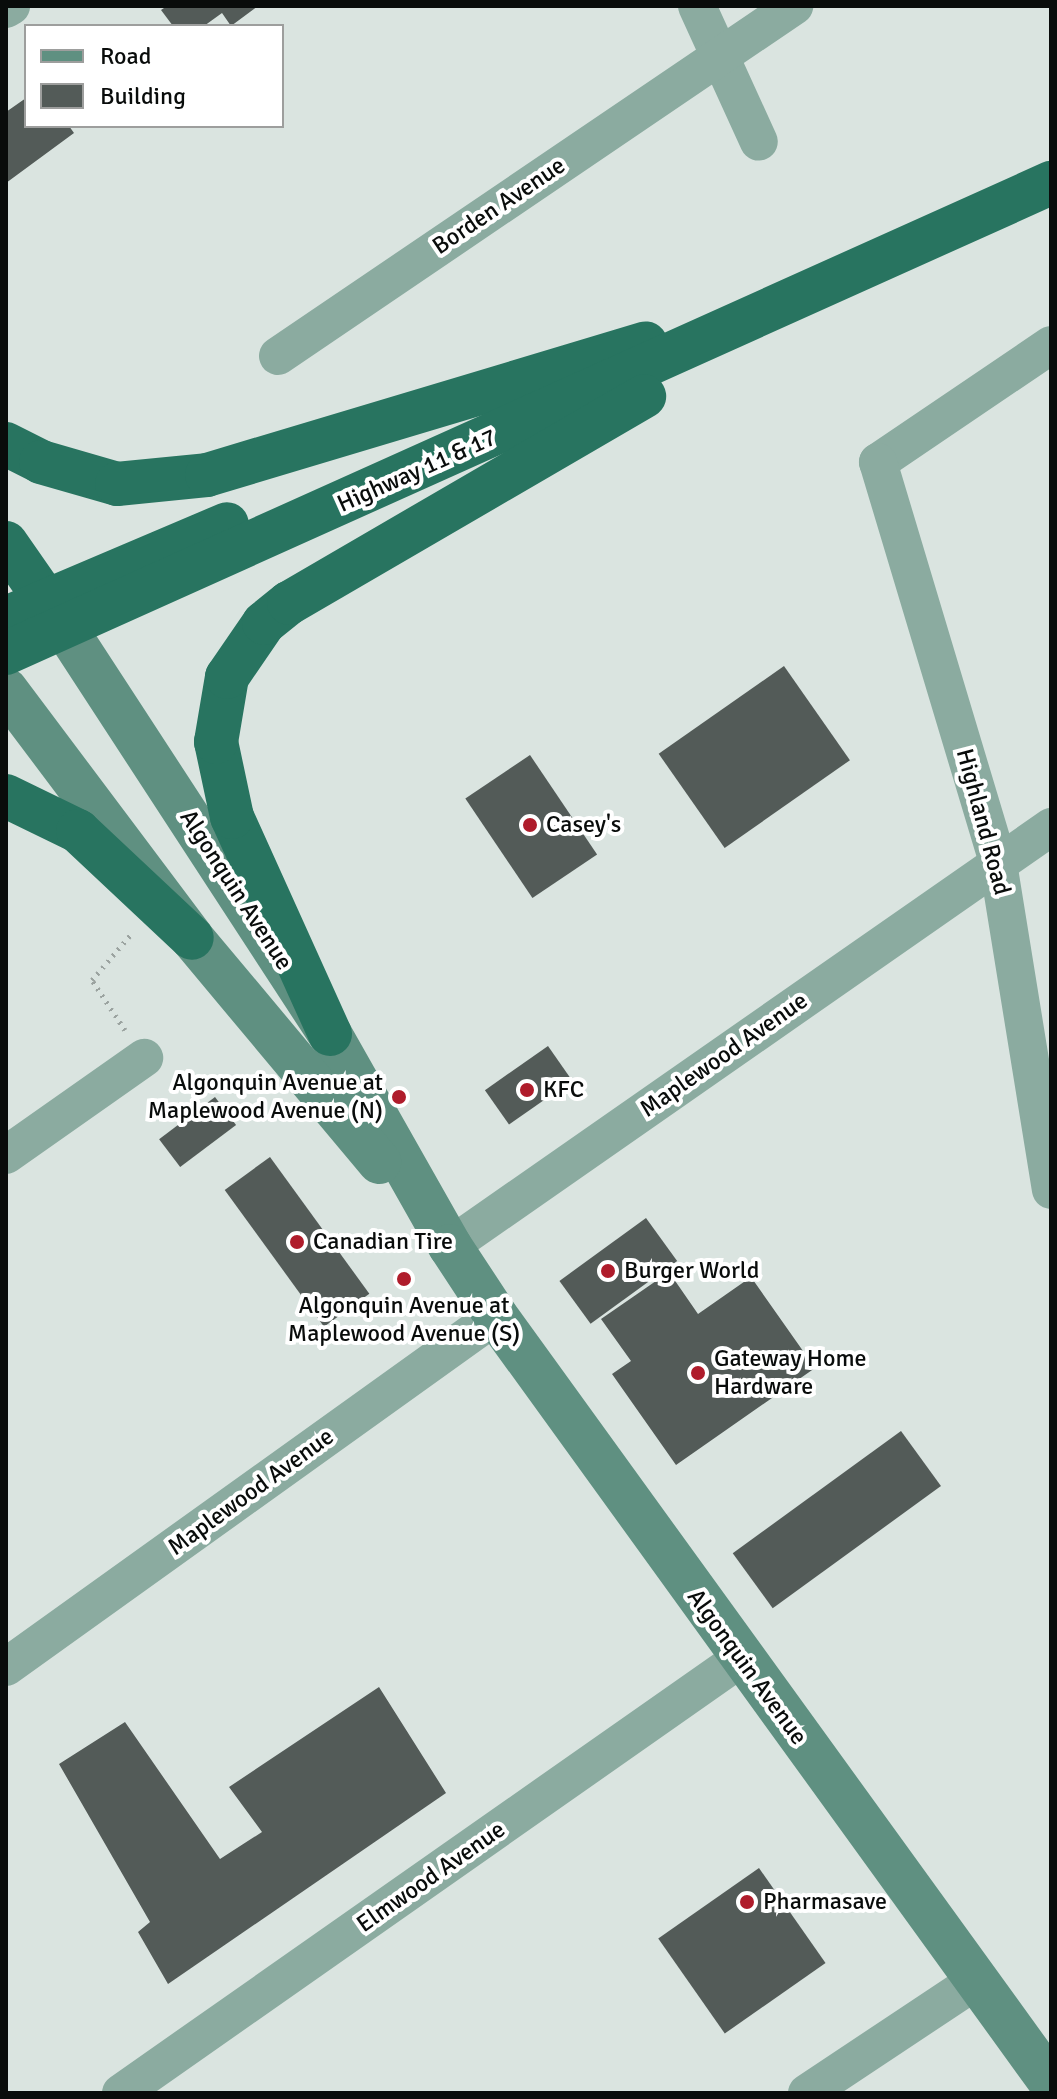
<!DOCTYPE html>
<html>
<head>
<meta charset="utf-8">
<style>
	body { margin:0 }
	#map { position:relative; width:1057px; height:2099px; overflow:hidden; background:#dae4e0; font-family:Signika,sans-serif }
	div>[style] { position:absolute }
	.building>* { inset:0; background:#535b58; transform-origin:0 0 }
	.path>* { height:5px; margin-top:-2.5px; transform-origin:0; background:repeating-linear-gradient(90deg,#9ba3a0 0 2px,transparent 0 8px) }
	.minor>* { height:38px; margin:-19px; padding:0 19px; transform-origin:19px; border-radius:19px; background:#8baba0 }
	.secondary>* { height:44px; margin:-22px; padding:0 22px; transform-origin:22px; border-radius:22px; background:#5f9081 }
	.trunk>* { height:44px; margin:-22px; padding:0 22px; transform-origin:22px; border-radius:22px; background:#287460 }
	.dots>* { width:22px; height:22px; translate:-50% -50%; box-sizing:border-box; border:4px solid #fff; border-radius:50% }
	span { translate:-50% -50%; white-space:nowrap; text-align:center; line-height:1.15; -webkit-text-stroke:8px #fff; paint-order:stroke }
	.street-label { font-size:24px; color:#090c0b }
	.poi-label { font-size:24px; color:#090c0b }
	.left { translate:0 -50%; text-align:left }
	.right { translate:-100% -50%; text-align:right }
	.frame { position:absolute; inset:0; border:8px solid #090c0b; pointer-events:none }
	.legend { position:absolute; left:24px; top:24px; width:260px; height:104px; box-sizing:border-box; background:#fff; border:2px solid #9d9e9d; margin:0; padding:10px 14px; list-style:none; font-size:24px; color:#090c0b }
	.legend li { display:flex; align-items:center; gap:16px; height:40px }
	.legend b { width:40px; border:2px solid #9d9e9d }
</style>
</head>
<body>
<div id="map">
	<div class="building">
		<i style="clip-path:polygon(167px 6px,258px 6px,231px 26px,222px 13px,204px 26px,173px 26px,161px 10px)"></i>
		<i style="clip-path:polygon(26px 98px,26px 126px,69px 126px,74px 133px,6px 183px,6px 112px)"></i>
		<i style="left:784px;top:666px;width:115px;height:153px;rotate:55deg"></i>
		<i style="left:530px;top:755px;width:120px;height:78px;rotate:56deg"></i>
		<i style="left:548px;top:1046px;width:42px;height:77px;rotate:55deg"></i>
		<i style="left:215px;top:1097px;width:35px;height:70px;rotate:53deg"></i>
		<i style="left:270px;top:1157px;width:169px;height:56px;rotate:54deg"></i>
		<i style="left:646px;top:1218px;width:53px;height:107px;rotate:54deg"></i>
		<i style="clip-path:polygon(669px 1272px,698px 1314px,751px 1277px,815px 1368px,676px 1465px,612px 1374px,631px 1361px,601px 1319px)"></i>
		<i style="left:901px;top:1431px;width:68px;height:208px;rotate:54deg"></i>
		<i style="clip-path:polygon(379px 1687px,446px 1793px,168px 1984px,138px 1932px,150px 1922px,59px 1764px,125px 1722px,220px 1859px,262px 1832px,229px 1787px)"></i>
		<i style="left:759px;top:1868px;width:116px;height:123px;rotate:55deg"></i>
	</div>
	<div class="path">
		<i style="left:125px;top:1030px;width:60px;rotate:-123.4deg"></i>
		<i style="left:92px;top:980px;width:62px;rotate:-49.6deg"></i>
	</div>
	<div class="minor">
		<i style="left:697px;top:6px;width:149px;rotate:65.5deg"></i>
		<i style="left:6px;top:9px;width:6px;rotate:-31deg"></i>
		<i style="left:1051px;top:345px;width:209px;rotate:145.9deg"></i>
		<i style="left:878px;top:462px;width:419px;rotate:73.3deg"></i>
		<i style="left:998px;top:863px;width:331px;rotate:80.8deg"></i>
		<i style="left:278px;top:356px;width:624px;rotate:-34.15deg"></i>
		<i style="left:6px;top:1155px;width:169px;rotate:-35.1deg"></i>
		<i style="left:450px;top:1246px;width:733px;rotate:-34.88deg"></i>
		<i style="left:6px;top:1667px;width:603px;rotate:-35.62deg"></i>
		<i style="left:121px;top:2093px;width:756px;rotate:-35.04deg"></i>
		<i style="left:807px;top:2093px;width:204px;rotate:-33.6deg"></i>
	</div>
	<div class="secondary">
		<i style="left:65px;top:628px;width:485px;rotate:56.9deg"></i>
		<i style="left:330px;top:1034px;width:244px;rotate:60.5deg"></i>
		<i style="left:450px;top:1246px;width:84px;rotate:56.7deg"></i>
		<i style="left:496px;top:1316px;width:947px;rotate:54.11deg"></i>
		<i style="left:6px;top:690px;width:310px;rotate:53.1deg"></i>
		<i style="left:192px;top:938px;width:292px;rotate:50.1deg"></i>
	</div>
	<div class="trunk">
		<i style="left:6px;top:444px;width:39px;rotate:27deg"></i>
		<i style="left:41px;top:462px;width:79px;rotate:16.1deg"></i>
		<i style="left:117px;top:484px;width:90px;rotate:-5.7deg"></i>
		<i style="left:207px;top:475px;width:458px;rotate:-16.7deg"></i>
		<i style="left:6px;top:543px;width:96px;rotate:55.2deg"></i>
		<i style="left:6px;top:618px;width:240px;rotate:-23deg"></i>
		<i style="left:6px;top:653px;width:1146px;rotate:-24.22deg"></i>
		<i style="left:6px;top:796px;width:80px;rotate:25.9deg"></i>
		<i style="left:78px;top:831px;width:156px;rotate:43.2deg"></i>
		<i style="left:330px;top:1034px;width:238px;rotate:-114.3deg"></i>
		<i style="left:232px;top:817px;width:77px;rotate:-102deg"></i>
		<i style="left:216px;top:742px;width:66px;rotate:-80.4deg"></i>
		<i style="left:227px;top:677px;width:65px;rotate:-55.6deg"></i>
		<i style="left:264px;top:623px;width:32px;rotate:-39deg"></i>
		<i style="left:289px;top:603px;width:411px;rotate:-30.2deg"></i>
	</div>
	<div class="dots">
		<i style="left:530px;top:825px;background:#af1c2b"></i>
		<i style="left:527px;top:1090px;background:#af1c2b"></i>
		<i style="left:399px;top:1097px;background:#af1c2b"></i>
		<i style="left:297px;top:1242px;background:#af1c2b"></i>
		<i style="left:608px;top:1271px;background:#af1c2b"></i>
		<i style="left:404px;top:1279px;background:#af1c2b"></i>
		<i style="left:698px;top:1373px;background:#af1c2b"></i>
		<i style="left:747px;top:1902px;background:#af1c2b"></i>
	</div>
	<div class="street-label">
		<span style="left:499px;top:206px;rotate:-34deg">Borden Avenue</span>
		<span style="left:417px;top:471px;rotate:-24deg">Highway 11 &amp; 17</span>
		<span style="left:983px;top:822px;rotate:75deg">Highland Road</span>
		<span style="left:236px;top:890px;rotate:57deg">Algonquin Avenue</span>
		<span style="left:724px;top:1055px;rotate:-35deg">Maplewood Avenue</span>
		<span style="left:251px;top:1492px;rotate:-36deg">Maplewood Avenue</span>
		<span style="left:747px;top:1667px;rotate:54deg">Algonquin Avenue</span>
		<span style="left:431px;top:1877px;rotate:-35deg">Elmwood Avenue</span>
	</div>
	<div class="poi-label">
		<span class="left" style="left:546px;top:825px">Casey's</span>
		<span class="right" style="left:383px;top:1097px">Algonquin Avenue at<br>Maplewood Avenue (N)</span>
		<span class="left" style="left:543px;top:1090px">KFC</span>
		<span class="left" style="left:313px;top:1242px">Canadian Tire</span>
		<span class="left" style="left:624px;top:1271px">Burger World</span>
		<span style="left:404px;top:1320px">Algonquin Avenue at<br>Maplewood Avenue (S)</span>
		<span class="left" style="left:714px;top:1373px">Gateway Home<br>Hardware</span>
		<span class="left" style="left:763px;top:1902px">Pharmasave</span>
	</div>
	<div class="frame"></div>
	<ul class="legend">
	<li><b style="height:10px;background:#5f9081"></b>Road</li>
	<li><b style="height:22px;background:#535b58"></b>Building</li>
	</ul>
</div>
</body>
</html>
